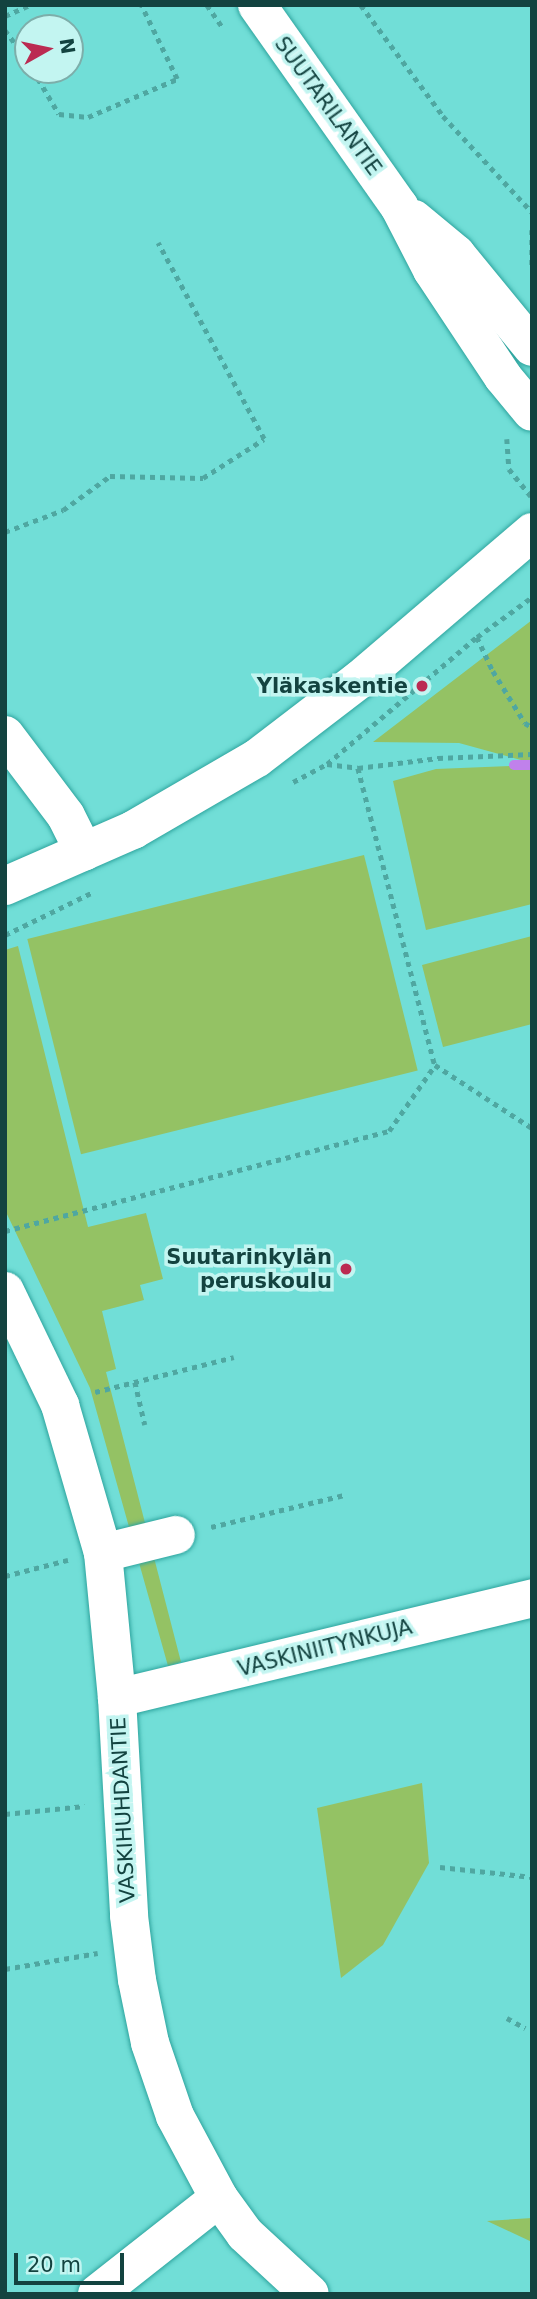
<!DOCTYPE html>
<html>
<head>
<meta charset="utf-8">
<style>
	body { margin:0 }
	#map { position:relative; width:537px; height:2299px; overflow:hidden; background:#71ded7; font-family:"DejaVu Sans",sans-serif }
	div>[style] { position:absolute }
	.green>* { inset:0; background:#94c264; transform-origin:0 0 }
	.stream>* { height:10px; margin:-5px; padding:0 5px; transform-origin:5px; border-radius:5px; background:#c081eb }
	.path>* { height:4.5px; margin-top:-2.25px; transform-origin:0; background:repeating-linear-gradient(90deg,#4fa7a1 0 5px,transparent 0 10px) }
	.roads { filter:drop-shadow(0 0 2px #2ea49e) drop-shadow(0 0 2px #2ea49e) }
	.minor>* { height:38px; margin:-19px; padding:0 19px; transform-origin:19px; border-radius:19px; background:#fff }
	.major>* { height:38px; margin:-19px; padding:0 19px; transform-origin:19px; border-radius:19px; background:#fff }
	.dots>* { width:19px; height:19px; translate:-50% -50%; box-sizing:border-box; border:4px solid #c3f5f1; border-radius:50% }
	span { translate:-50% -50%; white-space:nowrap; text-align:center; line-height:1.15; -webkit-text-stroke:7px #c3f5f1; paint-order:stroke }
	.street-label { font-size:21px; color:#134340 }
	.poi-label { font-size:21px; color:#134340; font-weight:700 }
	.right { translate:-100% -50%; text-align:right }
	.frame { position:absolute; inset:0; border:7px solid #134340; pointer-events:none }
	.north { position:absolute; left:14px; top:14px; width:70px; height:70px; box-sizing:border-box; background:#c3f5f1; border:2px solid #7daeaa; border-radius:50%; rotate:81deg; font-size:19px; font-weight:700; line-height:28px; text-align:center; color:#134340 }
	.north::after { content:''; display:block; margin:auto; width:24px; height:32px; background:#bb2b52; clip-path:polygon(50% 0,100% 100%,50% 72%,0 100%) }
	.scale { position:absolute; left:14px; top:2253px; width:110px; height:32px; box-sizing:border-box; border:4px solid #134340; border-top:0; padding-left:9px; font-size:21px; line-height:24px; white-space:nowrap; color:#134340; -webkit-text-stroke:5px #c3f5f1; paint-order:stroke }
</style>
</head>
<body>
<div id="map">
	<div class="green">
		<i style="clip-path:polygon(532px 620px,532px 763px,459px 743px,373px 742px)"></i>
		<i style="clip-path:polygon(532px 765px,532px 904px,426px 930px,393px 781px,436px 769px)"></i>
		<i style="left:364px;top:855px;width:222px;height:347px;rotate:76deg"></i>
		<i style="clip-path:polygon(532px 936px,532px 1024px,443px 1047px,422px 965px)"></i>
		<i style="clip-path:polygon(18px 946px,88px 1227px,146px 1213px,163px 1279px,140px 1285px,144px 1300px,102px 1311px,116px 1369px,106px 1372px,181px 1662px,168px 1666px,90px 1388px,5px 1210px,5px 950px)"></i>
		<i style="clip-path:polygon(422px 1783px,429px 1863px,383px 1945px,341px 1978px,317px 1808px)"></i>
		<i style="clip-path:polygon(532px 2218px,532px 2242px,487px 2221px)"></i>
	</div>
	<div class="stream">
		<i style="left:514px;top:765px;width:18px"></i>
	</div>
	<div class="path">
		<i style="left:207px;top:5px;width:29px;rotate:55deg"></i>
		<i style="left:361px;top:5px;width:138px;rotate:53.5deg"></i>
		<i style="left:443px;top:116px;width:131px;rotate:47.2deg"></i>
		<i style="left:5px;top:16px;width:27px;rotate:-24deg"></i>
		<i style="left:5px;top:30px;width:39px;rotate:53deg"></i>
		<i style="left:33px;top:70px;width:51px;rotate:59.4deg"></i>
		<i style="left:59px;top:114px;width:29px;rotate:6deg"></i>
		<i style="left:88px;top:117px;width:97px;rotate:-23.1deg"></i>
		<i style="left:177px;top:79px;width:82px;rotate:-115.9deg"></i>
		<i style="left:532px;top:230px;width:39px;rotate:90deg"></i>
		<i style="left:507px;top:439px;width:30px;rotate:86deg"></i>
		<i style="left:509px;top:469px;width:35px;rotate:51deg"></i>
		<i style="left:5px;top:532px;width:62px;rotate:-20.8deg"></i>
		<i style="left:63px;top:510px;width:58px;rotate:-35.9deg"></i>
		<i style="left:110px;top:476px;width:93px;rotate:1.2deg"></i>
		<i style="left:203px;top:478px;width:72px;rotate:-32.6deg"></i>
		<i style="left:264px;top:439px;width:223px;rotate:-118.4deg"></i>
		<i style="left:477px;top:637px;width:38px;rotate:65deg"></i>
		<i style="left:493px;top:671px;width:61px;rotate:58.4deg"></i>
		<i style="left:525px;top:723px;width:8px;rotate:30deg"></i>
		<i style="left:327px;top:764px;width:31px;rotate:7deg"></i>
		<i style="left:358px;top:768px;width:81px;rotate:-7.1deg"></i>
		<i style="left:438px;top:758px;width:94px;rotate:-2.4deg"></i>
		<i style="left:358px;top:768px;width:307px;rotate:75.5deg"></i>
		<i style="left:435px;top:1065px;width:116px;rotate:33deg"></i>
		<i style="left:293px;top:782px;width:38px;rotate:-28deg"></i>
		<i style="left:327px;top:764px;width:197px;rotate:-40.3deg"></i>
		<i style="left:477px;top:637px;width:68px;rotate:-36deg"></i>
		<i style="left:5px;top:935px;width:98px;rotate:-26deg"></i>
		<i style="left:5px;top:1231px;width:397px;rotate:-14.6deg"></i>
		<i style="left:389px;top:1131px;width:80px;rotate:-55.1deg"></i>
		<i style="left:135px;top:1382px;width:44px;rotate:76.9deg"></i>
		<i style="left:95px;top:1392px;width:143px;rotate:-14.1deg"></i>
		<i style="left:211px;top:1527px;width:137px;rotate:-13.5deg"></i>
		<i style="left:5px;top:1576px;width:65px;rotate:-14.3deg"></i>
		<i style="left:5px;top:1814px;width:80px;rotate:-5.7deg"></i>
		<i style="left:440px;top:1867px;width:93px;rotate:6.2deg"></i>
		<i style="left:5px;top:1969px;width:94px;rotate:-9.8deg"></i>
		<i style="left:507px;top:2018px;width:21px;rotate:29deg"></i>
	</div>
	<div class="roads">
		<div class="minor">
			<i style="left:5px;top:735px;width:101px;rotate:53deg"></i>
			<i style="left:66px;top:816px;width:40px;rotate:63.4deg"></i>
			<i style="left:5px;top:886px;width:140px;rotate:-23.6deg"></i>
			<i style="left:133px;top:830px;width:143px;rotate:-30.1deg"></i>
			<i style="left:257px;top:758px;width:128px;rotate:-37.4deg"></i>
			<i style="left:359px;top:680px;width:228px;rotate:-40.5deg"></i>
			<i style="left:5px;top:1291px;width:127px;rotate:64.2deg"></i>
			<i style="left:60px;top:1405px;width:154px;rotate:73.8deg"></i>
			<i style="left:103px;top:1553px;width:146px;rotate:84.5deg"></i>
			<i style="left:117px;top:1698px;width:218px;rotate:86.8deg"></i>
			<i style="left:129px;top:1916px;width:64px;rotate:82.9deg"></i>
			<i style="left:137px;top:1980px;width:64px;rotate:78.3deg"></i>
			<i style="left:150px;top:2043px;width:77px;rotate:71.1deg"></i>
			<i style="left:175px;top:2116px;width:93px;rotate:61.8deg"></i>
			<i style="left:219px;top:2198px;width:44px;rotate:54.2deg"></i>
			<i style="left:245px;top:2234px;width:88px;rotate:42.7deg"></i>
			<i style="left:103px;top:1553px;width:75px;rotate:-13.9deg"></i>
			<i style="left:117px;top:1698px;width:427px;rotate:-13.5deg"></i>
			<i style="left:97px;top:2294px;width:155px;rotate:-38.2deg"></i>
		</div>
		<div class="major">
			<i style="left:257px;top:5px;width:246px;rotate:54.8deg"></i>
			<i style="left:399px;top:206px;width:72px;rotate:62.7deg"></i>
			<i style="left:432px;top:270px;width:128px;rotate:56.4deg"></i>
			<i style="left:503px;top:377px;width:45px;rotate:50.4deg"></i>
			<i style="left:414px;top:219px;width:55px;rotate:39.8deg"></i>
			<i style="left:456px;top:254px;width:120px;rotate:50.7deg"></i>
		</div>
	</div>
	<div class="dots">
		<i style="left:422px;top:686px;background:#bb2b52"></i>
		<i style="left:346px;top:1269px;background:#bb2b52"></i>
	</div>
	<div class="street-label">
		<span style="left:328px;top:106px;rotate:54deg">SUUTARILANTIE</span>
		<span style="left:325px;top:1648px;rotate:-14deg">VASKINIITYNKUJA</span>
		<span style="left:123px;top:1810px;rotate:-93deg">VASKIHUHDANTIE</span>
	</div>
	<div class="poi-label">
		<span class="right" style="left:408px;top:686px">Yläkaskentie</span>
		<span class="right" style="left:332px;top:1269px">Suutarinkylän<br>peruskoulu</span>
	</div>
	<div class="frame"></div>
	<div class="north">N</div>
	<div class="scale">20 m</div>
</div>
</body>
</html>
